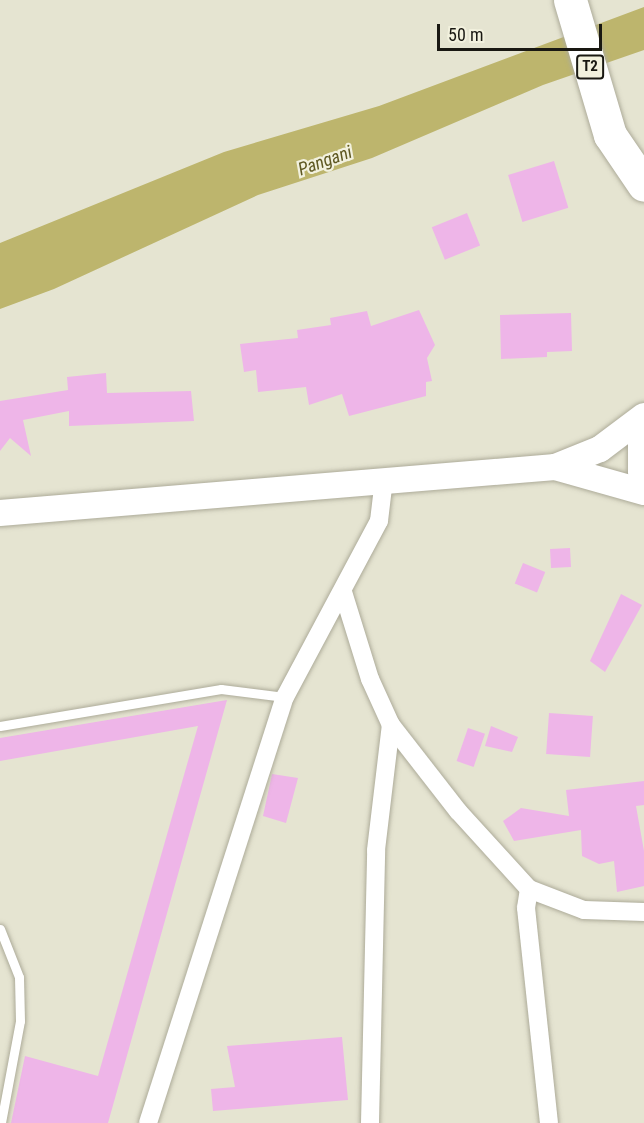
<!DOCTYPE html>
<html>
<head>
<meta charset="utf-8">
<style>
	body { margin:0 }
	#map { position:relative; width:644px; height:1123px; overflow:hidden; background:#e5e4d1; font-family:"Roboto Condensed",sans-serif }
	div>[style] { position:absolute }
	.water>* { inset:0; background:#bdb56d }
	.building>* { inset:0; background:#eeb5e8; transform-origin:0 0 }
	.roads { filter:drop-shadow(0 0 2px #adab99) drop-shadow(0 0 2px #adab99) }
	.lane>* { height:9px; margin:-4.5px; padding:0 4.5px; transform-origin:4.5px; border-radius:4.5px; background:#fff }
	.street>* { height:18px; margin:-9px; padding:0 9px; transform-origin:9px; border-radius:9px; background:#fff }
	.secondary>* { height:26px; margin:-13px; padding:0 13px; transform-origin:13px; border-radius:13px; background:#fff }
	.highway>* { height:33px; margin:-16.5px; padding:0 16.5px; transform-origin:16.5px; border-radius:16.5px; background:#fff }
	span { translate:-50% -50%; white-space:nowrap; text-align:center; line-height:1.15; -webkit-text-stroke:4.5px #f2f1de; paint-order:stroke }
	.shield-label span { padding:2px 4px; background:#f2f1de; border:2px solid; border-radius:4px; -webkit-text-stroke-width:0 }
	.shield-label { font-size:15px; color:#191812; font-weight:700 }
	.water-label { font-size:18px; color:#5e5822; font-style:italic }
	.scale { position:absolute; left:437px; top:24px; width:165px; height:27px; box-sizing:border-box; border:3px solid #191812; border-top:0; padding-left:8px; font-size:18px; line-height:21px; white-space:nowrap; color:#191812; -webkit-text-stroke:4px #f2f1de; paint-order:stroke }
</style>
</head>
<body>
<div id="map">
	<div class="water">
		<i style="clip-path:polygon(644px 7px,644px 50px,543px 85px,372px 158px,258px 195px,54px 289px,0 309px,0 243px,224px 152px,379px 106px)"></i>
	</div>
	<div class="building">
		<i style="left:554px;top:161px;width:49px;height:48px;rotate:73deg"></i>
		<i style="left:467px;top:213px;width:35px;height:38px;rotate:68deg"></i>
		<i style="clip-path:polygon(419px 310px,435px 345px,427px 358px,432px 381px,426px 382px,426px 396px,349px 416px,342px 394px,309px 405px,306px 387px,258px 392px,256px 370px,244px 372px,240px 344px,298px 338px,297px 330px,331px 325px,330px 318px,367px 311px,371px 326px)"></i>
		<i style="clip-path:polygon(571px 313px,572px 351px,547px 352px,547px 357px,501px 359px,500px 315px)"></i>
		<i style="clip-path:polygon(106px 373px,107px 393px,191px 391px,194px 421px,69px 426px,69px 411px,23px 420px,31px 456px,10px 438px,0 451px,0 401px,68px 390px,67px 377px)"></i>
		<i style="left:570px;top:548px;width:19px;height:20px;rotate:87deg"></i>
		<i style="left:523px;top:563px;width:24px;height:22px;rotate:22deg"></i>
		<i style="clip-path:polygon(621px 594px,642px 605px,605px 672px,590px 661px)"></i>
		<i style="clip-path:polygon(227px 700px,108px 1123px,11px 1123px,25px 1056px,98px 1076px,198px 726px,0 761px,0 738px)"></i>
		<i style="left:549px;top:713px;width:44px;height:41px;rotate:4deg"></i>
		<i style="clip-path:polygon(491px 726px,518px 737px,512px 752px,485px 746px)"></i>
		<i style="left:468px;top:728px;width:18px;height:35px;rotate:19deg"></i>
		<i style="clip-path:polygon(272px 774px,298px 778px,286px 823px,263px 816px)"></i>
		<i style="clip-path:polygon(644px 781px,644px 805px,636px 806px,644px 851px,644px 886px,617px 892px,614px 861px,599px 864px,582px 856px,581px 830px,514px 841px,503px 821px,521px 808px,569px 816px,566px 790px)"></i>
		<i style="clip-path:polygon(342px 1037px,348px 1100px,213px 1111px,211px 1089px,235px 1087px,227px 1046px)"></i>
	</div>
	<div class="roads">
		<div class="lane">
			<i style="left:0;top:726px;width:224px;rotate:-9.5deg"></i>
			<i style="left:221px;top:689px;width:64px;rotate:7.1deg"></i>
			<i style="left:0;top:929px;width:52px;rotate:68.4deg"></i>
			<i style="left:19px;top:977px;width:44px;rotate:88.7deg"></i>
			<i style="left:20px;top:1021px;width:104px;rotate:100.6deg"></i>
		</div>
		<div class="street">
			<i style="left:343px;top:592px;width:91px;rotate:72.8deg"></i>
			<i style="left:370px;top:679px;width:51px;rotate:65.5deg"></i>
			<i style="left:391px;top:725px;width:109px;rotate:52.1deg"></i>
			<i style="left:458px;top:811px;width:105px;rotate:47.7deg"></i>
			<i style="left:529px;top:889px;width:59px;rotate:20.9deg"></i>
			<i style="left:584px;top:910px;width:60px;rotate:1.9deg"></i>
			<i style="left:529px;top:889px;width:19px;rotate:99deg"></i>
			<i style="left:526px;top:908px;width:216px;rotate:83.9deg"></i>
			<i style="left:148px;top:1123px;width:447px;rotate:-72.2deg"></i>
			<i style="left:285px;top:697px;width:200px;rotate:-61.9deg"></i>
			<i style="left:379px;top:521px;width:42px;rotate:-83.2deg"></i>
			<i style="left:370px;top:1123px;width:273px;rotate:-88.7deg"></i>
			<i style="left:376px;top:850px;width:126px;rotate:-83.2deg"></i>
		</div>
		<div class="secondary">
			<i style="left:555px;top:467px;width:92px;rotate:15.7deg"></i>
			<i style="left:0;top:513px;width:557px;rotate:-4.74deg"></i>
			<i style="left:555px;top:467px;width:48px;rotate:-21.8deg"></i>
			<i style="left:600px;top:449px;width:55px;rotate:-36.9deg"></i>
		</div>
		<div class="highway">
			<i style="left:570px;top:0;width:141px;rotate:73.5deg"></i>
			<i style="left:610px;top:135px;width:60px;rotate:55.8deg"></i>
			<i style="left:644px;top:440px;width:32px;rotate:90deg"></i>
		</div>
	</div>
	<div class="shield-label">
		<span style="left:590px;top:67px">T2</span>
	</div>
	<div class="water-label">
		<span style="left:325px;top:161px;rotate:-20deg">Pangani</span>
	</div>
	<div class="scale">50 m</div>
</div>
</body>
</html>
